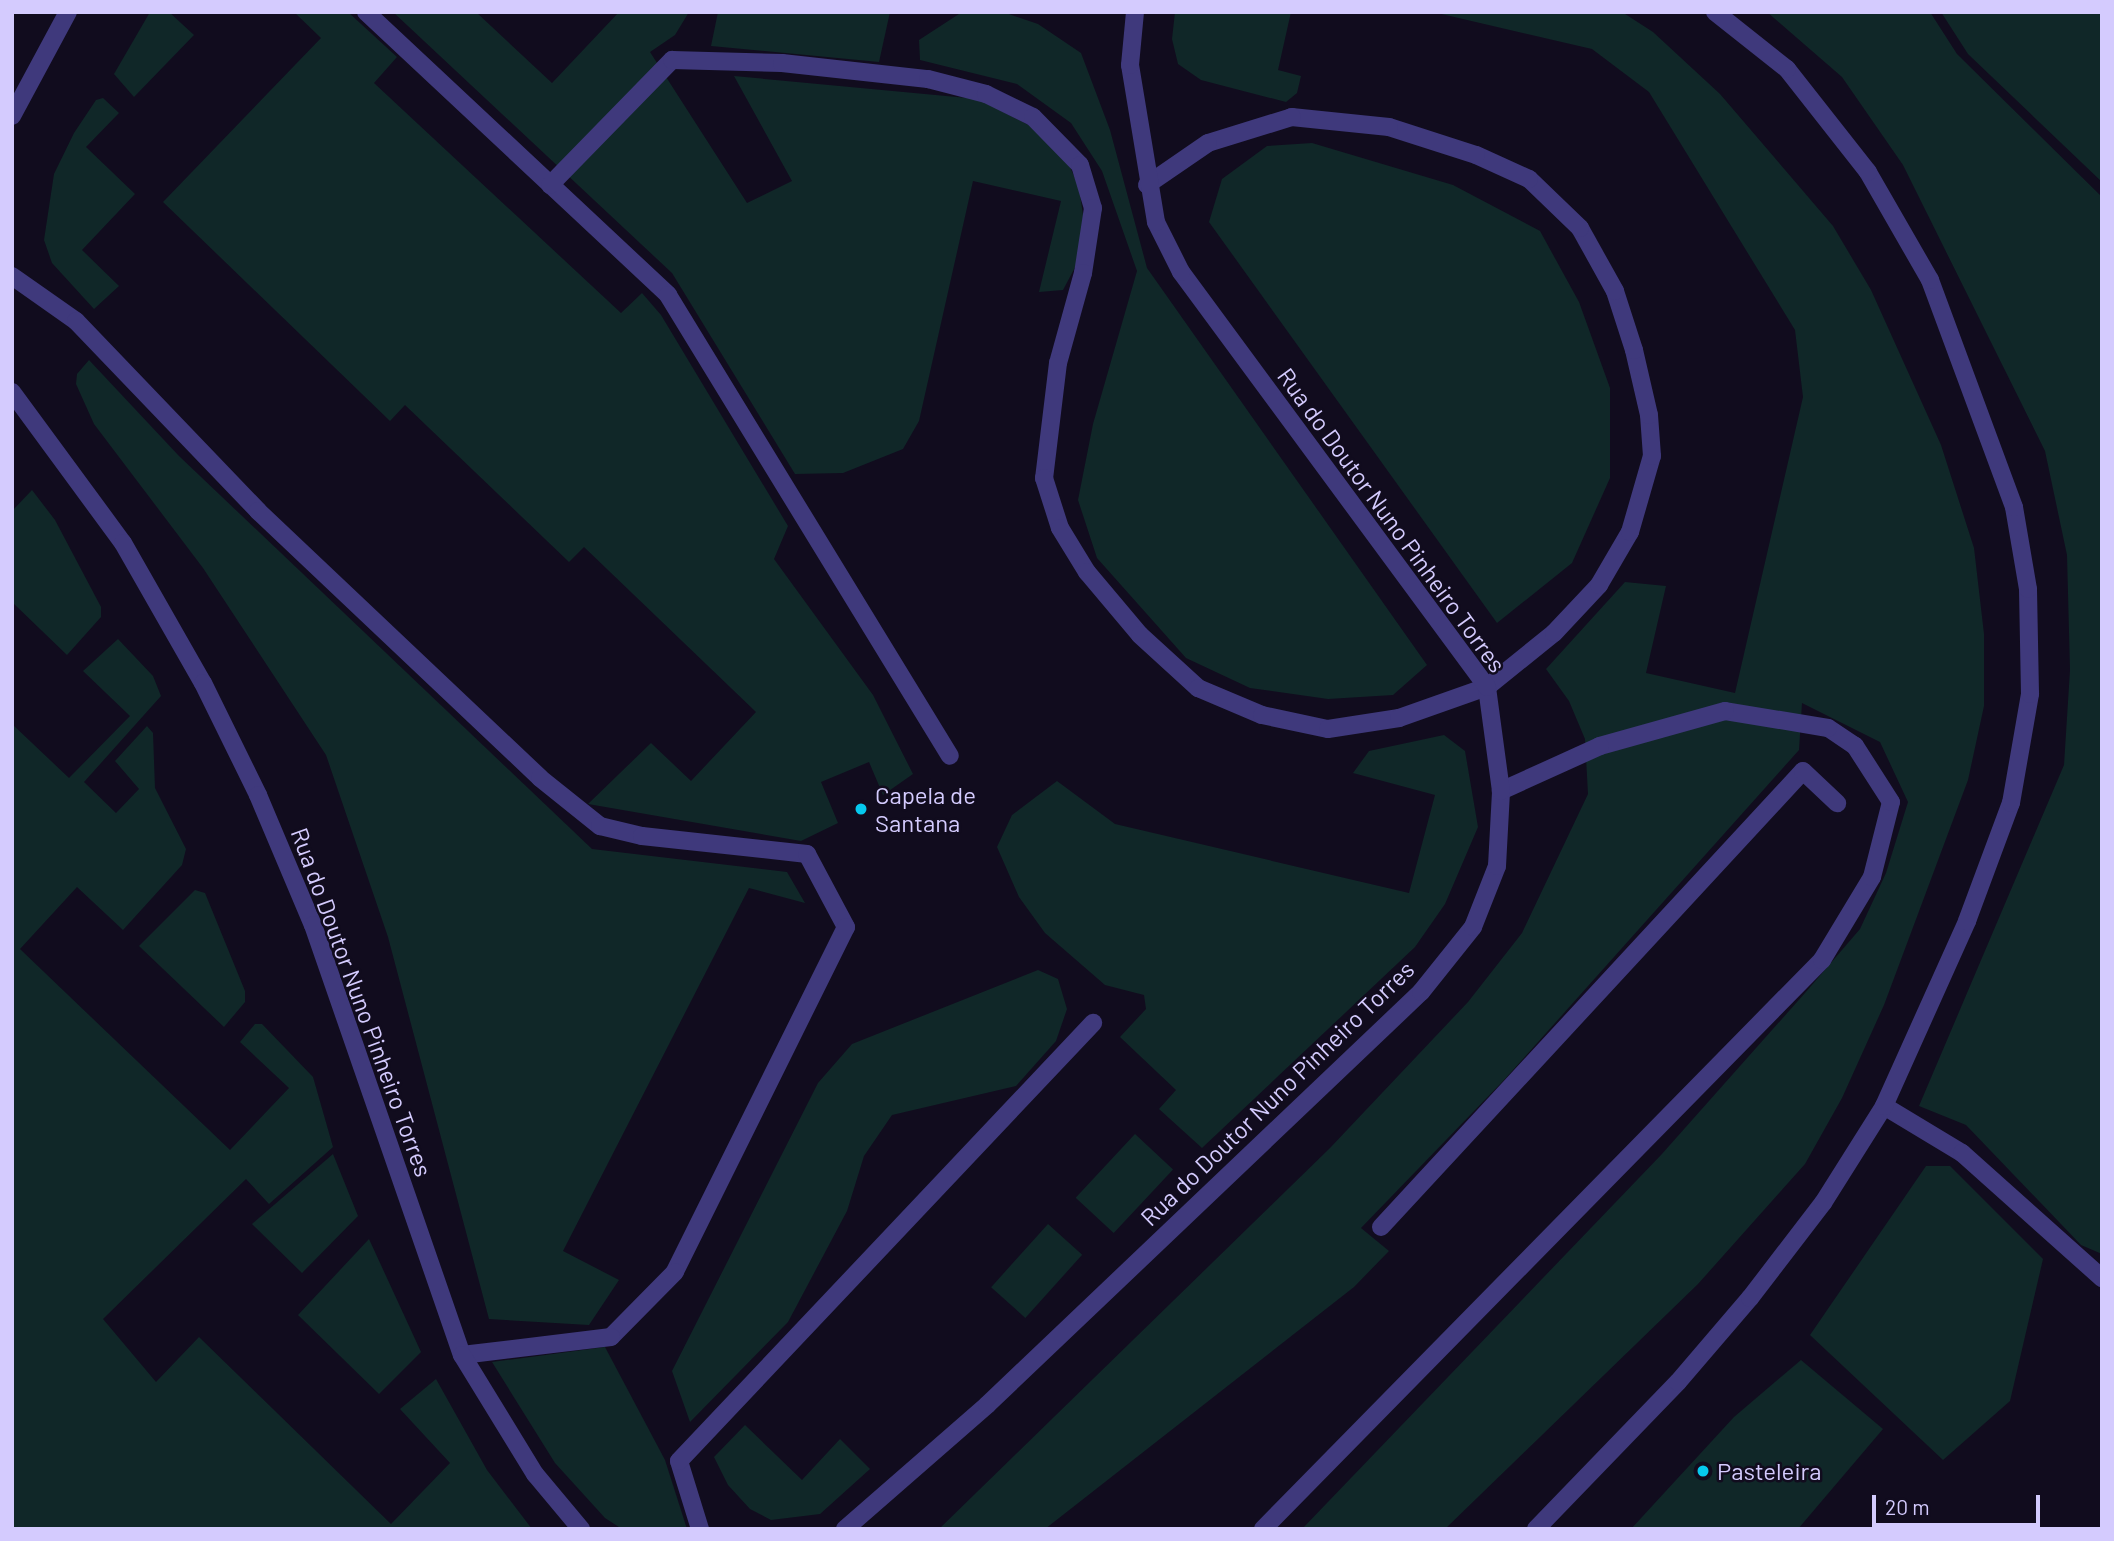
<!DOCTYPE html>
<html>
<head>
<meta charset="utf-8">
<style>
	body { margin:0 }
	#map { position:relative; width:2114px; height:1541px; overflow:hidden; background:#110c1e; font-family:Barlow,sans-serif }
	div>[style] { position:absolute }
	.green>* { inset:0; background:#102728; transform-origin:0 0 }
	.service>* { height:18px; margin:-9px; padding:0 9px; transform-origin:9px; border-radius:9px; background:#3f397c }
	.minor>* { height:18px; margin:-9px; padding:0 9px; transform-origin:9px; border-radius:9px; background:#3f397c }
	.dots>* { width:19px; height:19px; translate:-50% -50%; box-sizing:border-box; border:4px solid #110c1e; border-radius:50% }
	span { translate:-50% -50%; white-space:nowrap; text-align:center; line-height:1.15; -webkit-text-stroke:5px #110c1e; paint-order:stroke }
	.street-label { font-size:24px; color:#d4cbfe }
	.poi-label { font-size:24px; color:#d4cbfe }
	.left { translate:0 -50%; text-align:left }
	.frame { position:absolute; inset:0; border:14px solid #d4cbfe; pointer-events:none }
	.scale { position:absolute; left:1872px; top:1495px; width:168px; height:32px; box-sizing:border-box; border:4px solid #d4cbfe; border-top:0; padding-left:9px; font-size:21px; line-height:24px; white-space:nowrap; color:#d4cbfe; -webkit-text-stroke:5px #110c1e; paint-order:stroke }
</style>
</head>
<body>
<div id="map">
	<div class="green">
		<i style="clip-path:polygon(150px 12px,169px 12px,194px 35px,134px 97px,114px 74px)"></i>
		<i style="clip-path:polygon(294px 12px,348px 12px,397px 57px,374px 83px,621px 313px,642px 293px,661px 315px,788px 526px,774px 559px,873px 695px,913px 774px,883px 795px,869px 762px,821px 782px,838px 823px,801px 841px,588px 804px,651px 743px,691px 781px,756px 712px,584px 547px,569px 562px,405px 405px,390px 421px,163px 202px,321px 38px)"></i>
		<i style="clip-path:polygon(393px 12px,476px 12px,552px 83px,619px 12px,689px 12px,675px 35px,650px 52px,747px 203px,792px 181px,734px 76px,978px 99px,1040px 131px,1065px 156px,1079px 187px,1084px 222px,1080px 258px,1063px 290px,1039px 292px,1061px 201px,973px 181px,919px 421px,903px 449px,843px 473px,795px 474px,672px 273px)"></i>
		<i style="clip-path:polygon(718px 12px,890px 12px,879px 62px,711px 46px)"></i>
		<i style="clip-path:polygon(962px 12px,1003px 12px,1038px 24px,1081px 53px,1110px 130px,1147px 268px,1427px 665px,1393px 695px,1328px 699px,1250px 688px,1186px 658px,1097px 558px,1078px 500px,1093px 424px,1137px 271px,1102px 171px,1071px 123px,1017px 84px,920px 60px,919px 40px)"></i>
		<i style="clip-path:polygon(1175px 12px,1291px 12px,1278px 70px,1301px 76px,1297px 93px,1286px 102px,1201px 80px,1178px 64px,1172px 39px)"></i>
		<i style="clip-path:polygon(1433px 12px,1622px 12px,1653px 32px,1720px 94px,1833px 226px,1871px 290px,1941px 445px,1974px 548px,1984px 634px,1984px 706px,1968px 780px,1884px 1005px,1842px 1098px,1805px 1164px,1698px 1284px,1445px 1529px,1302px 1529px,1661px 1155px,1805px 993px,1860px 929px,1886px 873px,1908px 802px,1880px 742px,1802px 703px,1799px 750px,1504px 1080px,1361px 1228px,1389px 1251px,1354px 1287px,1045px 1529px,939px 1529px,1330px 1148px,1468px 1002px,1522px 933px,1588px 794px,1585px 739px,1569px 701px,1546px 669px,1625px 582px,1666px 586px,1646px 673px,1735px 693px,1803px 397px,1795px 330px,1649px 92px,1592px 49px)"></i>
		<i style="clip-path:polygon(1767px 12px,1930px 12px,1957px 54px,2102px 197px,2102px 1254px,2081px 1245px,1966px 1125px,1919px 1106px,2064px 765px,2070px 670px,2067px 555px,2045px 451px,1903px 165px,1842px 77px)"></i>
		<i style="clip-path:polygon(1941px 12px,2102px 12px,2102px 182px,1968px 54px)"></i>
		<i style="clip-path:polygon(103px 98px,119px 113px,86px 147px,135px 194px,82px 250px,119px 286px,94px 309px,52px 263px,44px 240px,54px 174px,74px 133px,96px 100px)"></i>
		<i style="clip-path:polygon(1312px 143px,1453px 185px,1540px 231px,1579px 302px,1610px 388px,1610px 478px,1572px 563px,1497px 623px,1209px 222px,1222px 179px,1267px 146px)"></i>
		<i style="clip-path:polygon(89px 360px,179px 456px,592px 849px,787px 872px,805px 903px,749px 888px,563px 1251px,619px 1280px,589px 1325px,489px 1319px,388px 937px,326px 755px,203px 568px,94px 424px,76px 384px,77px 374px)"></i>
		<i style="clip-path:polygon(32px 490px,55px 520px,101px 607px,101px 617px,67px 655px,12px 602px,12px 511px)"></i>
		<i style="clip-path:polygon(118px 639px,153px 676px,161px 696px,84px 782px,116px 813px,139px 789px,115px 761px,147px 726px,153px 733px,155px 788px,186px 849px,182px 865px,123px 930px,77px 887px,20px 949px,230px 1150px,289px 1088px,240px 1042px,255px 1024px,262px 1024px,313px 1077px,333px 1147px,269px 1204px,246px 1179px,103px 1319px,156px 1382px,199px 1337px,391px 1524px,450px 1463px,400px 1409px,436px 1379px,487px 1470px,532px 1529px,12px 1529px,12px 724px,69px 778px,130px 716px,83px 671px)"></i>
		<i style="clip-path:polygon(1444px 735px,1465px 751px,1478px 827px,1445px 904px,1415px 947px,1202px 1148px,1159px 1109px,1176px 1090px,1120px 1037px,1146px 1009px,1144px 995px,1105px 985px,1045px 933px,1019px 897px,997px 847px,1012px 815px,1057px 781px,1115px 824px,1409px 893px,1435px 795px,1353px 773px,1369px 751px)"></i>
		<i style="clip-path:polygon(195px 890px,205px 893px,245px 991px,245px 1002px,224px 1027px,139px 946px)"></i>
		<i style="clip-path:polygon(1038px 970px,1058px 979px,1067px 1009px,1056px 1041px,1016px 1086px,892px 1115px,864px 1156px,847px 1211px,788px 1322px,690px 1422px,672px 1371px,818px 1083px,852px 1044px)"></i>
		<i style="left:1135px;top:1134px;width:52px;height:87px;rotate:43deg"></i>
		<i style="clip-path:polygon(333px 1154px,358px 1216px,302px 1273px,252px 1224px)"></i>
		<i style="clip-path:polygon(1926px 1166px,1950px 1166px,2043px 1259px,2010px 1401px,1943px 1460px,1810px 1335px)"></i>
		<i style="left:1048px;top:1224px;width:46px;height:85px;rotate:42deg"></i>
		<i style="clip-path:polygon(369px 1239px,421px 1352px,379px 1394px,298px 1315px)"></i>
		<i style="clip-path:polygon(605px 1347px,665px 1460px,687px 1529px,622px 1529px,605px 1518px,555px 1463px,492px 1362px)"></i>
		<i style="clip-path:polygon(1801px 1360px,1883px 1429px,1798px 1529px,1631px 1529px,1734px 1417px)"></i>
		<i style="clip-path:polygon(745px 1425px,802px 1480px,840px 1439px,870px 1469px,820px 1514px,771px 1520px,750px 1509px,728px 1485px,714px 1457px)"></i>
	</div>
	<div class="service">
		<i style="left:366px;top:12px;width:414px;rotate:43.1deg"></i>
		<i style="left:668px;top:295px;width:540px;rotate:58.55deg"></i>
		<i style="left:550px;top:185px;width:175px;rotate:-45.7deg"></i>
		<i style="left:672px;top:60px;width:110px;rotate:1.6deg"></i>
		<i style="left:782px;top:63px;width:147px;rotate:6.3deg"></i>
		<i style="left:928px;top:79px;width:60px;rotate:14.5deg"></i>
		<i style="left:986px;top:94px;width:52px;rotate:26.1deg"></i>
		<i style="left:1033px;top:117px;width:67px;rotate:45.6deg"></i>
		<i style="left:1080px;top:165px;width:45px;rotate:73.2deg"></i>
		<i style="left:1093px;top:208px;width:66px;rotate:98.7deg"></i>
		<i style="left:1083px;top:273px;width:93px;rotate:105.5deg"></i>
		<i style="left:1058px;top:363px;width:116px;rotate:96.9deg"></i>
		<i style="left:1044px;top:478px;width:52px;rotate:72.3deg"></i>
		<i style="left:1060px;top:528px;width:52px;rotate:58.5deg"></i>
		<i style="left:1087px;top:572px;width:82px;rotate:49.9deg"></i>
		<i style="left:1140px;top:635px;width:79px;rotate:42.4deg"></i>
		<i style="left:1198px;top:688px;width:69px;rotate:22.9deg"></i>
		<i style="left:1262px;top:715px;width:67px;rotate:12deg"></i>
		<i style="left:1328px;top:729px;width:72px;rotate:-8.8deg"></i>
		<i style="left:1399px;top:718px;width:93px;rotate:-19.4deg"></i>
		<i style="left:1487px;top:687px;width:86px;rotate:-38.9deg"></i>
		<i style="left:1554px;top:633px;width:66px;rotate:-46.8deg"></i>
		<i style="left:1599px;top:585px;width:61px;rotate:-59.7deg"></i>
		<i style="left:1630px;top:532px;width:79px;rotate:-73.9deg"></i>
		<i style="left:1652px;top:456px;width:41px;rotate:-94.2deg"></i>
		<i style="left:1649px;top:415px;width:67px;rotate:-103deg"></i>
		<i style="left:1634px;top:350px;width:62px;rotate:-107.9deg"></i>
		<i style="left:1615px;top:291px;width:72px;rotate:-119.1deg"></i>
		<i style="left:1580px;top:228px;width:71px;rotate:-136.1deg"></i>
		<i style="left:1529px;top:179px;width:58px;rotate:-155.6deg"></i>
		<i style="left:1476px;top:155px;width:91px;rotate:-162.2deg"></i>
		<i style="left:1389px;top:127px;width:98px;rotate:-174.1deg"></i>
		<i style="left:1292px;top:117px;width:88px;rotate:162.8deg"></i>
		<i style="left:1208px;top:143px;width:74px;rotate:145.5deg"></i>
		<i style="left:12px;top:276px;width:78px;rotate:35.1deg"></i>
		<i style="left:76px;top:321px;width:263px;rotate:46.2deg"></i>
		<i style="left:258px;top:511px;width:388px;rotate:43.4deg"></i>
		<i style="left:540px;top:778px;width:77px;rotate:38.7deg"></i>
		<i style="left:600px;top:826px;width:43px;rotate:13.4deg"></i>
		<i style="left:642px;top:836px;width:166px;rotate:6.2deg"></i>
		<i style="left:807px;top:854px;width:83px;rotate:61.9deg"></i>
		<i style="left:846px;top:927px;width:385px;rotate:116.4deg"></i>
		<i style="left:675px;top:1272px;width:91px;rotate:134.6deg"></i>
		<i style="left:611px;top:1337px;width:150px;rotate:173.1deg"></i>
		<i style="left:1381px;top:1227px;width:621px;rotate:-47.22deg"></i>
		<i style="left:1803px;top:771px;width:47px;rotate:43.3deg"></i>
		<i style="left:700px;top:1529px;width:71px;rotate:-107.2deg"></i>
		<i style="left:679px;top:1461px;width:603px;rotate:-46.61deg"></i>
		<i style="left:1263px;top:1529px;width:798px;rotate:-45.51deg"></i>
		<i style="left:1822px;top:960px;width:97px;rotate:-58.9deg"></i>
		<i style="left:1872px;top:877px;width:77px;rotate:-75.8deg"></i>
		<i style="left:1891px;top:802px;width:67px;rotate:-122.7deg"></i>
		<i style="left:1855px;top:746px;width:32px;rotate:-146deg"></i>
		<i style="left:1828px;top:728px;width:104px;rotate:-170.6deg"></i>
		<i style="left:1725px;top:711px;width:130px;rotate:164.4deg"></i>
		<i style="left:1600px;top:746px;width:109px;rotate:155.6deg"></i>
	</div>
	<div class="minor">
		<i style="left:12px;top:116px;width:118px;rotate:-61.7deg"></i>
		<i style="left:12px;top:392px;width:187px;rotate:53.7deg"></i>
		<i style="left:123px;top:543px;width:161px;rotate:60.3deg"></i>
		<i style="left:203px;top:683px;width:125px;rotate:63.8deg"></i>
		<i style="left:258px;top:795px;width:141px;rotate:67.1deg"></i>
		<i style="left:313px;top:925px;width:455px;rotate:70.9deg"></i>
		<i style="left:462px;top:1355px;width:140px;rotate:58.5deg"></i>
		<i style="left:535px;top:1474px;width:72px;rotate:50.1deg"></i>
		<i style="left:1884px;top:1106px;width:91px;rotate:31.1deg"></i>
		<i style="left:1962px;top:1153px;width:188px;rotate:41.8deg"></i>
		<i style="left:845px;top:1529px;width:189px;rotate:-41.1deg"></i>
		<i style="left:987px;top:1405px;width:599px;rotate:-43.58deg"></i>
		<i style="left:1421px;top:992px;width:83px;rotate:-51.3deg"></i>
		<i style="left:1473px;top:927px;width:66px;rotate:-68.5deg"></i>
		<i style="left:1497px;top:866px;width:75px;rotate:-86.9deg"></i>
		<i style="left:1501px;top:791px;width:105px;rotate:-97.7deg"></i>
		<i style="left:1487px;top:687px;width:516px;rotate:-126.4deg"></i>
		<i style="left:1181px;top:272px;width:56px;rotate:-116.6deg"></i>
		<i style="left:1156px;top:222px;width:159px;rotate:-99.4deg"></i>
		<i style="left:1130px;top:65px;width:53px;rotate:-84.6deg"></i>
		<i style="left:1536px;top:1529px;width:204px;rotate:-46deg"></i>
		<i style="left:1678px;top:1382px;width:111px;rotate:-49.4deg"></i>
		<i style="left:1750px;top:1298px;width:120px;rotate:-52.5deg"></i>
		<i style="left:1823px;top:1203px;width:115px;rotate:-57.8deg"></i>
		<i style="left:1884px;top:1106px;width:203px;rotate:-65.8deg"></i>
		<i style="left:1967px;top:921px;width:126px;rotate:-69.6deg"></i>
		<i style="left:2011px;top:803px;width:111px;rotate:-80.1deg"></i>
		<i style="left:2030px;top:694px;width:105px;rotate:-91.1deg"></i>
		<i style="left:2028px;top:589px;width:83px;rotate:-99.7deg"></i>
		<i style="left:2014px;top:507px;width:242px;rotate:-110.3deg"></i>
		<i style="left:1930px;top:280px;width:125px;rotate:-119.9deg"></i>
		<i style="left:1868px;top:172px;width:131px;rotate:-128.2deg"></i>
		<i style="left:1787px;top:69px;width:92px;rotate:-141.6deg"></i>
	</div>
	<div class="dots">
		<i style="left:861px;top:809px;background:#06c9ee"></i>
		<i style="left:1703px;top:1471px;background:#06c9ee"></i>
	</div>
	<div class="street-label">
		<span style="left:1392px;top:520px;rotate:54deg">Rua do Doutor Nuno Pinheiro Torres</span>
		<span style="left:362px;top:1002px;rotate:70deg">Rua do Doutor Nuno Pinheiro Torres</span>
		<span style="left:1277px;top:1093px;rotate:-44deg">Rua do Doutor Nuno Pinheiro Torres</span>
	</div>
	<div class="poi-label">
		<span class="left" style="left:875px;top:809px">Capela de<br>Santana</span>
		<span class="left" style="left:1717px;top:1471px">Pasteleira</span>
	</div>
	<div class="frame"></div>
	<div class="scale">20 m</div>
</div>
</body>
</html>
